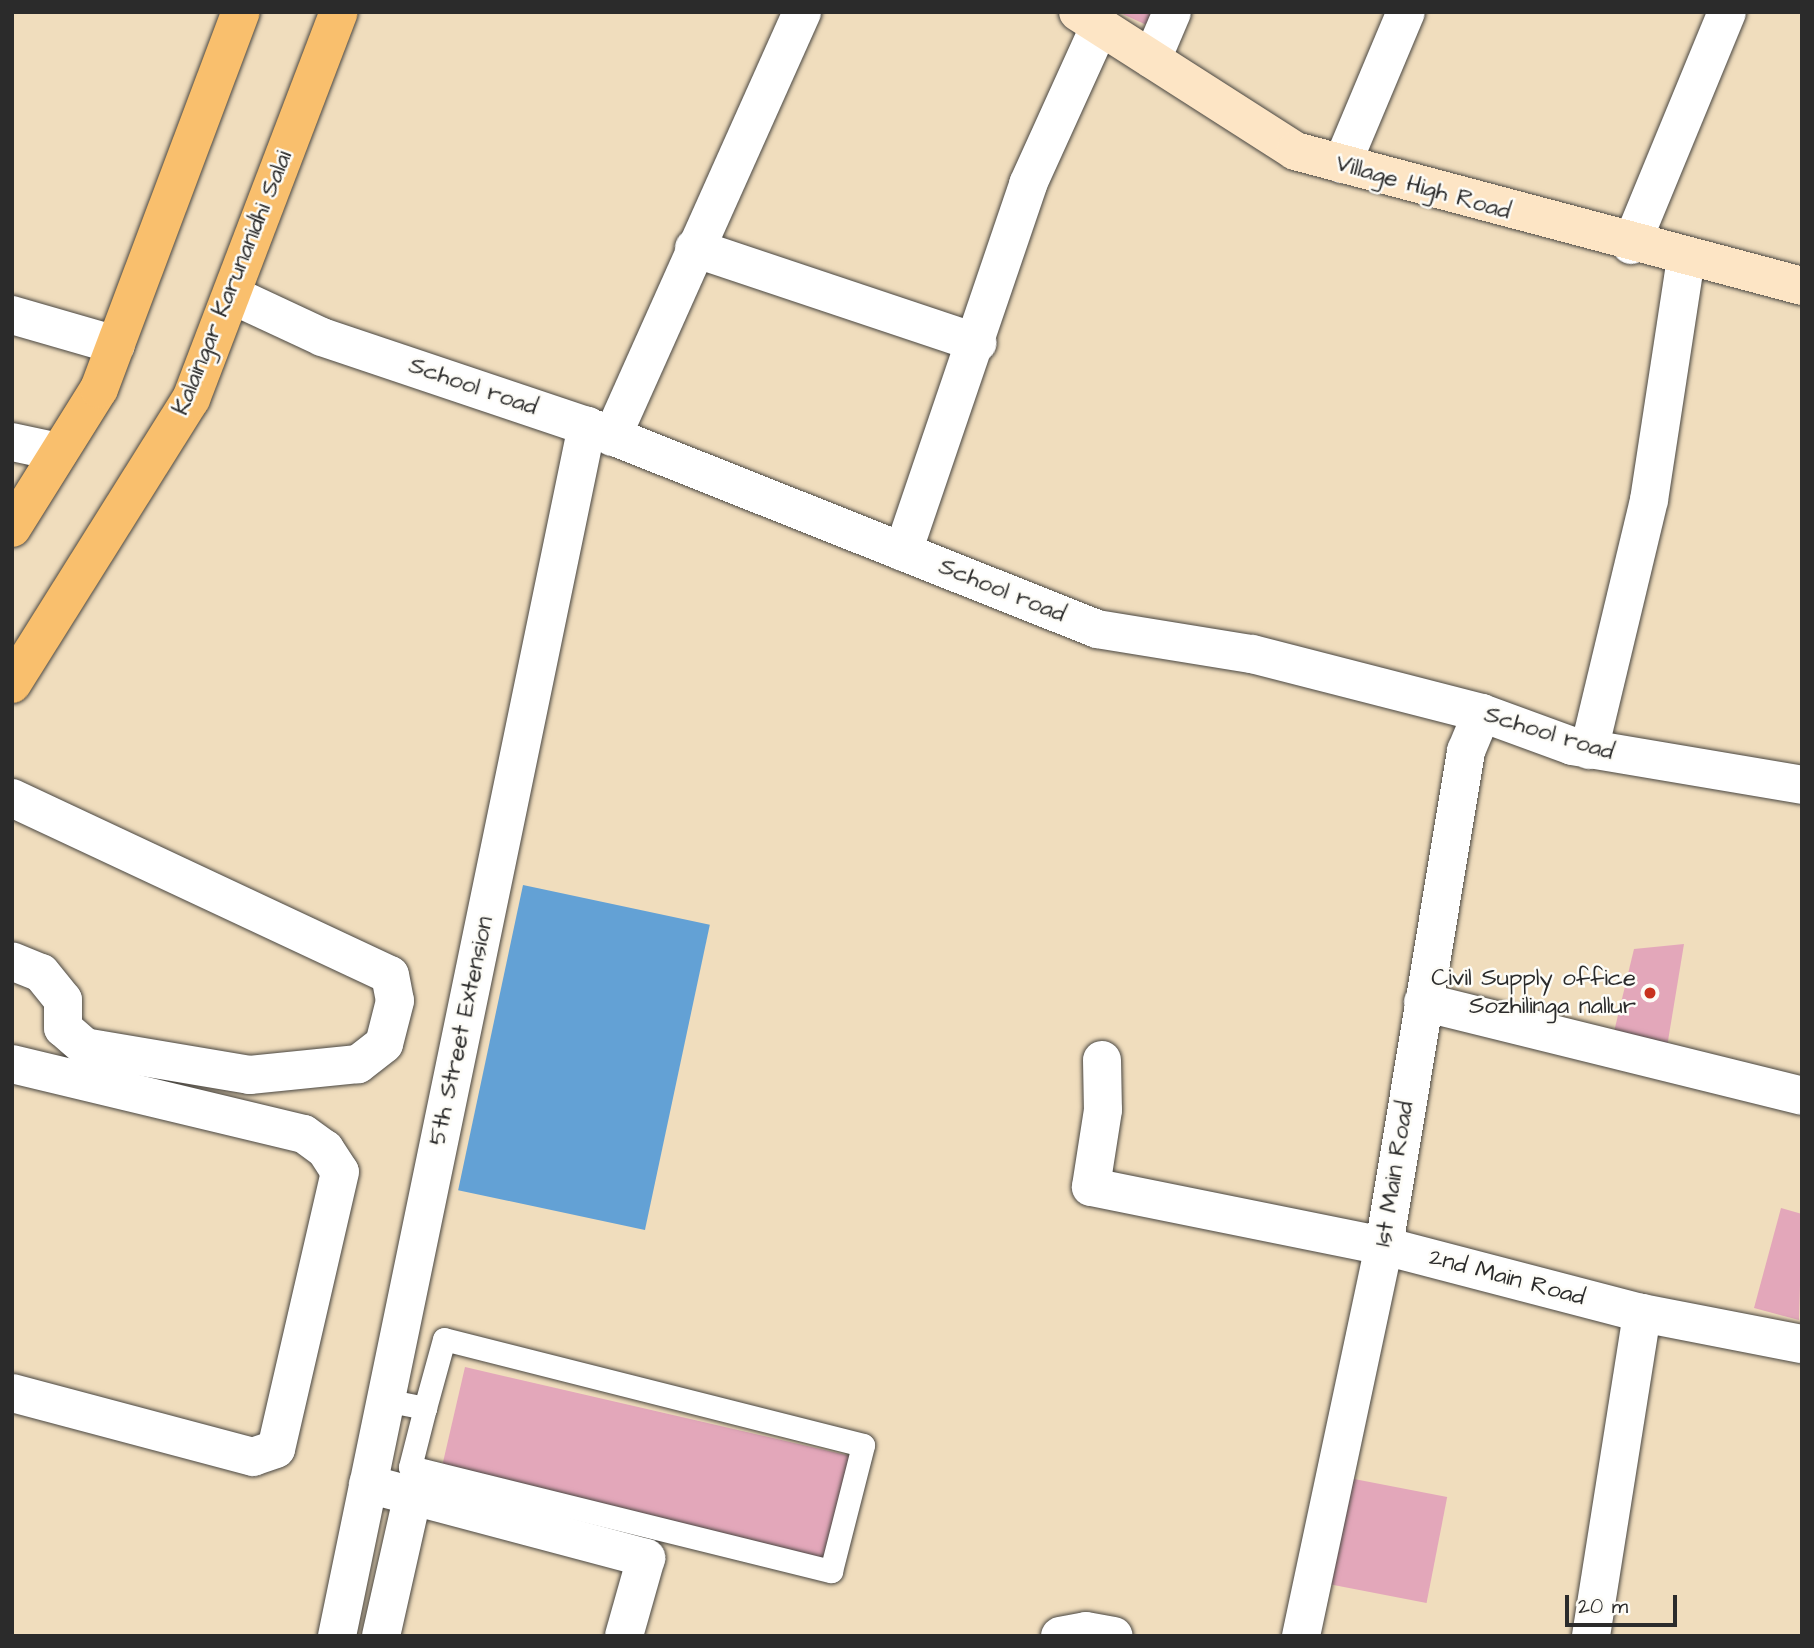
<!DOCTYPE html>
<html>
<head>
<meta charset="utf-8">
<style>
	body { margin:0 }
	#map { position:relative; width:1814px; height:1648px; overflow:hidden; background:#f0ddbd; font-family:"Architects Daughter",sans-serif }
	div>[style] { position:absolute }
	.water>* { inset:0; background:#63a1d5; transform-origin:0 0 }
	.building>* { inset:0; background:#e3a7ba; transform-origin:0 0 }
	.roads { filter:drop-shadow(0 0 2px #494641) drop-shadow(0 0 2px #494641) }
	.lane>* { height:23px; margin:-11.5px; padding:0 11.5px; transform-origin:11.5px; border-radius:11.5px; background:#fff }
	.street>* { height:38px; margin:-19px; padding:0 19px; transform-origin:19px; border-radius:19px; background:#fff }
	.secondary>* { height:38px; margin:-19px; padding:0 19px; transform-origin:19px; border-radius:19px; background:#fde5c5 }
	.primary>* { height:38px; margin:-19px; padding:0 19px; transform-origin:19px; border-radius:19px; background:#f9bf6d }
	.dots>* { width:19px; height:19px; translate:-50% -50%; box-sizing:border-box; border:4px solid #fdfcf7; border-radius:50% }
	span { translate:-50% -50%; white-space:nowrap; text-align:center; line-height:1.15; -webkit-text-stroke:5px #fdfcf7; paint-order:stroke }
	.street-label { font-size:24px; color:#2b2b2b }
	.poi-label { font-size:24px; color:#2b2b2b }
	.right { translate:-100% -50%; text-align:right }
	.frame { position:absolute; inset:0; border:14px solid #2b2b2b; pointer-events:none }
	.scale { position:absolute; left:1565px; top:1595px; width:112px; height:32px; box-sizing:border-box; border:4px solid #2b2b2b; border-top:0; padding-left:9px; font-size:21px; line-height:24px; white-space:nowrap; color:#2b2b2b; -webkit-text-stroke:5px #fdfcf7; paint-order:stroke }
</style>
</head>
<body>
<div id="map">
	<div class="water">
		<i style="left:523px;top:885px;width:191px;height:312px;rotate:12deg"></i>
	</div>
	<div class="building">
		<i style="clip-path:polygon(1118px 12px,1158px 12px,1151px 27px)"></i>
		<i style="clip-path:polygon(1684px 944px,1667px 1047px,1613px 1036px,1634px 949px)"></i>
		<i style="clip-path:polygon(1781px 1208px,1802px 1214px,1799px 1320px,1754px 1308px)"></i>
		<i style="left:465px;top:1367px;width:397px;height:109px;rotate:13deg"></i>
		<i style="left:1349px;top:1478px;width:100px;height:108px;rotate:11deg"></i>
	</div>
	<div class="roads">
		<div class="lane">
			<i style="left:385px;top:1400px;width:41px;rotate:11.3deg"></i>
			<i style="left:425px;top:1408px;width:61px;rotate:104.3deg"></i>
			<i style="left:410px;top:1467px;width:434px;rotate:13.9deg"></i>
			<i style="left:831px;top:1571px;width:130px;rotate:-75.7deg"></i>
			<i style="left:863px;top:1445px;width:432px;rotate:-165.8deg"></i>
			<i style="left:444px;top:1339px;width:72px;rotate:105.4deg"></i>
		</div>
		<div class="street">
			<i style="left:1152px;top:59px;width:51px;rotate:-66.9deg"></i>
			<i style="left:1342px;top:164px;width:165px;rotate:-67.2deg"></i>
			<i style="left:1631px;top:245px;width:252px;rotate:-67.6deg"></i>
			<i style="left:694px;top:248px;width:299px;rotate:18.5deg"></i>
			<i style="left:232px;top:295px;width:99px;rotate:25deg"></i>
			<i style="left:322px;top:337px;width:280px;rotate:18.6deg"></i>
			<i style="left:587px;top:426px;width:549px;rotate:21.7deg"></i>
			<i style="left:1097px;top:629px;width:157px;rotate:9.2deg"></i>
			<i style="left:1252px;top:654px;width:237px;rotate:14.4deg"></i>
			<i style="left:1482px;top:713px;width:96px;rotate:20.1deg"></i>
			<i style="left:1572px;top:746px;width:233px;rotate:9.6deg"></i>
			<i style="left:12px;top:315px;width:108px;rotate:16.1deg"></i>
			<i style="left:612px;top:437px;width:466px;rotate:-65.9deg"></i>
			<i style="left:12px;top:442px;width:48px;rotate:12deg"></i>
			<i style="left:903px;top:552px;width:389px;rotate:-71.2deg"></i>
			<i style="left:1028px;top:184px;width:175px;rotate:-65.6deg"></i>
			<i style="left:1589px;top:750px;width:257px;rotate:-76.5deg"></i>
			<i style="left:1649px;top:500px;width:245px;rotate:-81.3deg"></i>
			<i style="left:12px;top:798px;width:417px;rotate:25.1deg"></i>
			<i style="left:390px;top:975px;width:26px;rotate:79deg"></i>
			<i style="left:395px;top:1001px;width:44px;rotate:104.3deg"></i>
			<i style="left:384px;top:1044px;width:33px;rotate:142deg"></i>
			<i style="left:358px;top:1064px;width:109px;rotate:174.2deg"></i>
			<i style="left:250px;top:1075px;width:167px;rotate:-170.4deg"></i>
			<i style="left:85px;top:1047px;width:29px;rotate:-139deg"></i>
			<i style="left:63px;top:1028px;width:28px;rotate:-90deg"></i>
			<i style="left:63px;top:1000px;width:35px;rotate:-129deg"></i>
			<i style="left:41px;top:973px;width:31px;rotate:-158deg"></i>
			<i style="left:1423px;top:1002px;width:390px;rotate:13.9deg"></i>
			<i style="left:1102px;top:1060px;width:50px;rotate:88.9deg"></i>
			<i style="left:1103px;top:1110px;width:78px;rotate:98.9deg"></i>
			<i style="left:1091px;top:1187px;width:299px;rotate:11.4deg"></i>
			<i style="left:1384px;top:1246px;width:267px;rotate:14.6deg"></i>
			<i style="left:1642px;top:1313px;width:163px;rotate:11deg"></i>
			<i style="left:12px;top:1064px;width:300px;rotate:13.5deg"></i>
			<i style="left:304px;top:1134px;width:26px;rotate:36deg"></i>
			<i style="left:325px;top:1149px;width:27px;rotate:57deg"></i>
			<i style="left:340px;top:1172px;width:284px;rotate:103deg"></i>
			<i style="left:276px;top:1449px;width:24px;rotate:161deg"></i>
			<i style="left:253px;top:1457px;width:249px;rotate:-165.1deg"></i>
			<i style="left:368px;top:1484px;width:288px;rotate:14.9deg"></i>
			<i style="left:646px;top:1558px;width:81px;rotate:105.8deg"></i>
			<i style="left:337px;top:1636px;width:1236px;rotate:-78.33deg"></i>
			<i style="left:381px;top:1636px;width:146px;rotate:-77.3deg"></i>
			<i style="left:1060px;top:1636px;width:26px;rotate:-11deg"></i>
			<i style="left:1086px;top:1631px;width:28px;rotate:10deg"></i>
			<i style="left:1301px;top:1636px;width:399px;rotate:-78deg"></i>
			<i style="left:1384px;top:1246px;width:502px;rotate:-80.59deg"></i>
			<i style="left:1466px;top:751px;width:41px;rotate:-67.2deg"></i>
			<i style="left:1591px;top:1636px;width:327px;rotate:-81deg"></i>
		</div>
		<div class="secondary">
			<i style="left:1078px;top:12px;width:258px;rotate:32.6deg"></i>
			<i style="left:1295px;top:151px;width:525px;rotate:14.91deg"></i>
		</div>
		<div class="primary">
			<i style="left:12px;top:528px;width:164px;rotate:-58deg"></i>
			<i style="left:99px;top:389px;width:403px;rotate:-69.4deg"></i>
			<i style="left:12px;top:684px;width:337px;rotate:-57.9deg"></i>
			<i style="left:191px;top:399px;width:414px;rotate:-69.1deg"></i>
		</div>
	</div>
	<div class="dots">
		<i style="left:1650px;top:993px;background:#c8321e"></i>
	</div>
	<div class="street-label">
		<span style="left:1423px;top:188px;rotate:16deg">Village High Road</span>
		<span style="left:233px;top:283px;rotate:-68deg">Kalaingar Karunanidhi Salai</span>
		<span style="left:473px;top:387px;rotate:19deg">School road</span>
		<span style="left:1002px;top:591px;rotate:22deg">School road</span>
		<span style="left:1549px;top:734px;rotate:17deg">School road</span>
		<span style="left:462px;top:1031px;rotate:-78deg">5th Street Extension</span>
		<span style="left:1395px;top:1174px;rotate:-81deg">1st Main Road</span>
		<span style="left:1507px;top:1278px;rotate:15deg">2nd Main Road</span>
	</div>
	<div class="poi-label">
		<span class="right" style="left:1636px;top:993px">Civil Supply office<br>Sozhilinga nallur</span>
	</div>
	<div class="frame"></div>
	<div class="scale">20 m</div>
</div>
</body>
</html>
